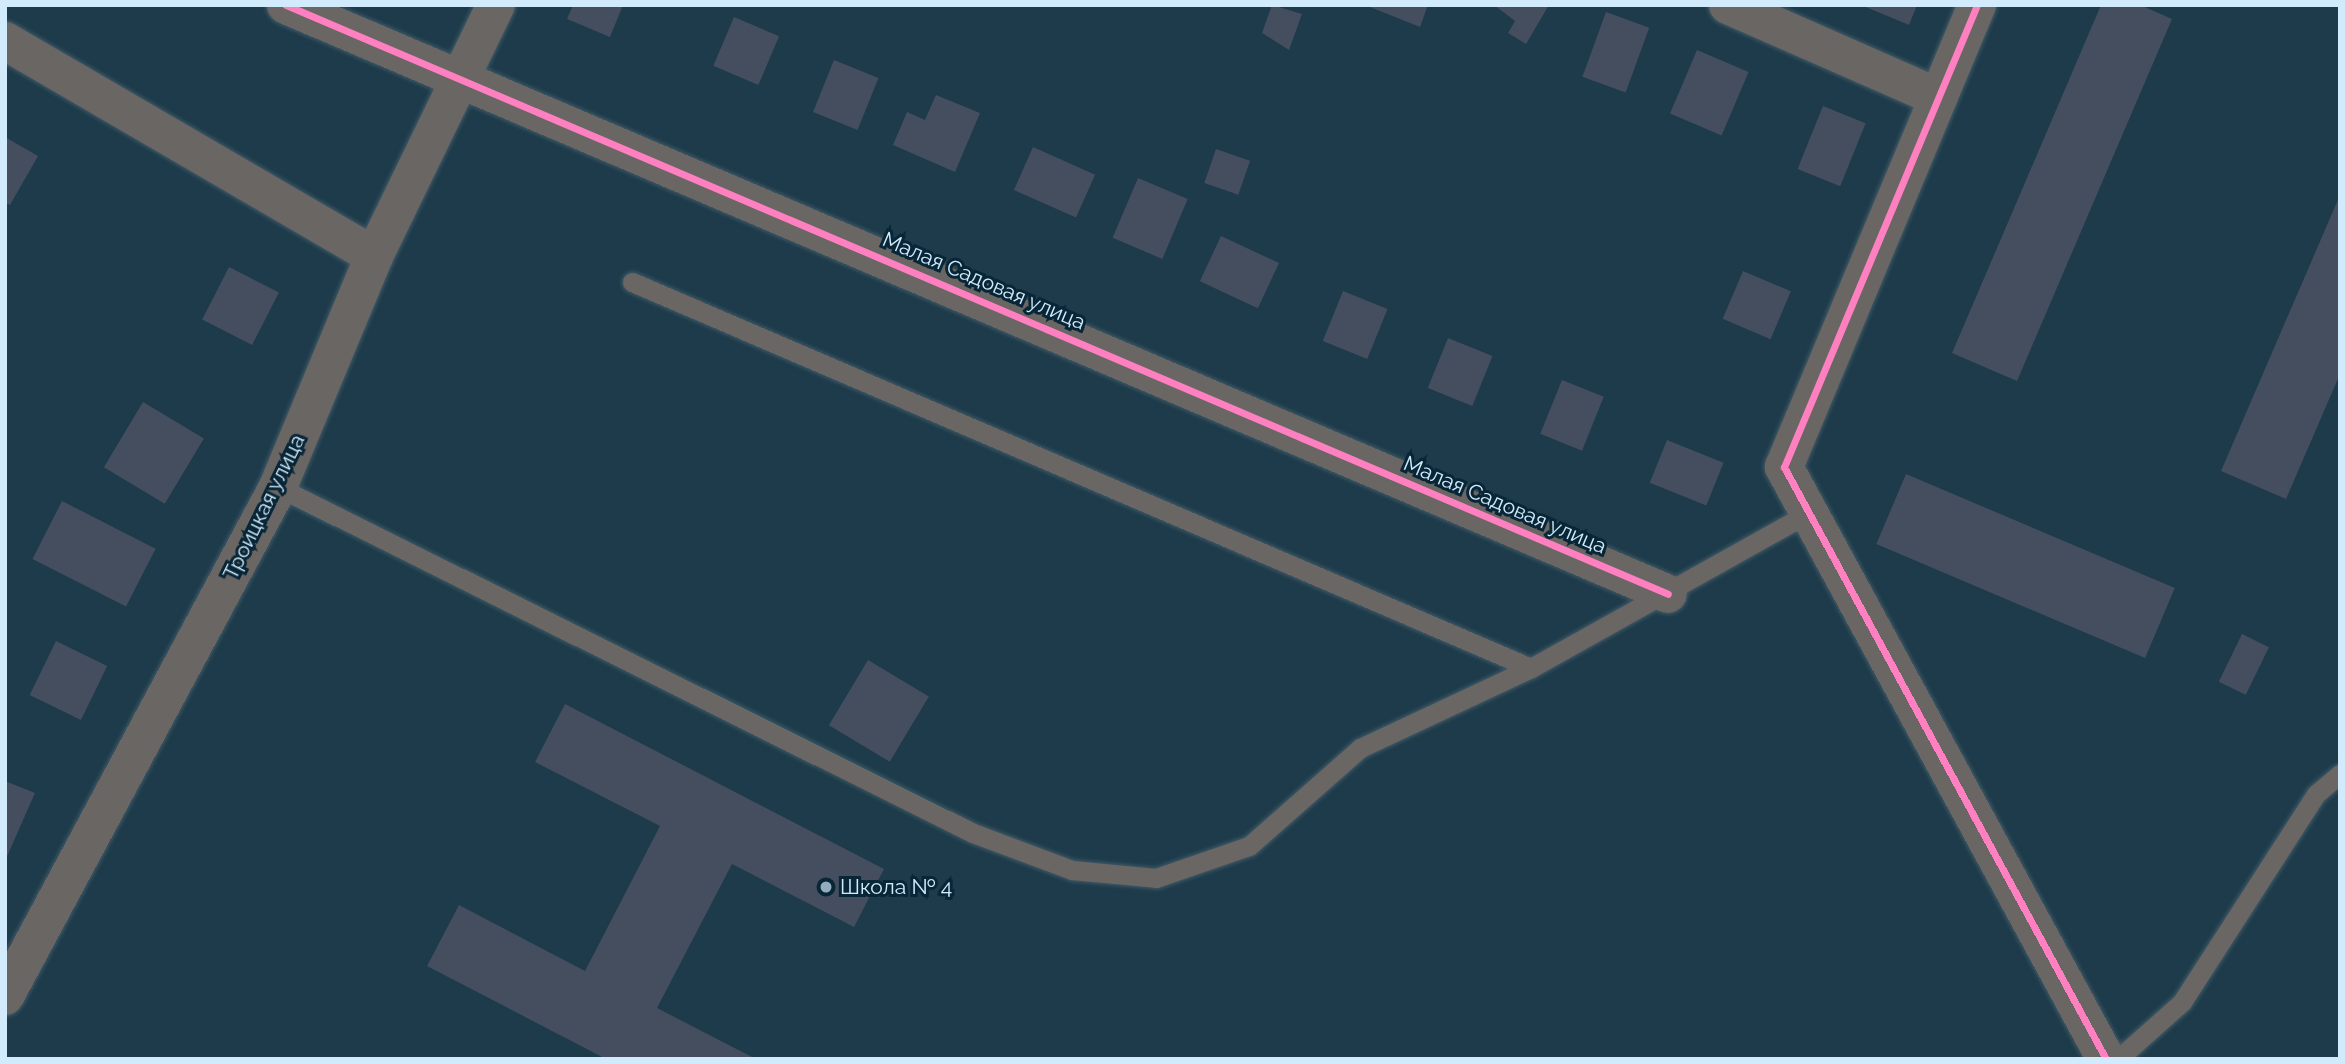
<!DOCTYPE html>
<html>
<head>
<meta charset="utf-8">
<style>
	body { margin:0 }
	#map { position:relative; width:2345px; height:1064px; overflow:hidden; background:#1d3b4a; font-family:Raleway,sans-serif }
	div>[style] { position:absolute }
	.building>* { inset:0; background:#444e5f; transform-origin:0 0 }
	.roads { filter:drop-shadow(0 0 2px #415967) drop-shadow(0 0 2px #415967) }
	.lane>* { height:19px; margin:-9.5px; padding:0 9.5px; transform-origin:9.5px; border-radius:9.5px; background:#6a6664 }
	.street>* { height:38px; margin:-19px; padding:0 19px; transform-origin:19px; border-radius:19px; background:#6a6664 }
	.cycleway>* { height:7px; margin:-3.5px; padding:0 3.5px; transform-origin:3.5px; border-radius:3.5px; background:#ff80c0 }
	.dots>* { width:19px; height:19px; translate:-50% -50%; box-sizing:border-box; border:4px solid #092637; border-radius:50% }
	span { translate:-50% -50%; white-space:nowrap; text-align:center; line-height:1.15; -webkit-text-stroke:6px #092637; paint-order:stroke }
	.street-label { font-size:21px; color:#d1ebfd }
	.poi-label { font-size:21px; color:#d1ebfd }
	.left { translate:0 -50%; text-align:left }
	.frame { position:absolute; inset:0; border:7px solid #d1ebfd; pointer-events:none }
</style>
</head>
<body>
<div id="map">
	<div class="building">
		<i style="clip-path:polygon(573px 5px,623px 5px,610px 37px,567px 19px)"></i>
		<i style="clip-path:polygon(1272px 5px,1302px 14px,1289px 50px,1262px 33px)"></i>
		<i style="clip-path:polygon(1365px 5px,1428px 5px,1420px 27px)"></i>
		<i style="clip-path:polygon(1494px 5px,1549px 5px,1526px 44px,1508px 33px,1515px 21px)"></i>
		<i style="clip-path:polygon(1861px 5px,1917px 5px,1909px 25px)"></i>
		<i style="clip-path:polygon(2101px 5px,2140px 5px,2172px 19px,2017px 381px,1952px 353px)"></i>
		<i style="left:1606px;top:12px;width:46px;height:69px;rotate:20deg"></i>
		<i style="left:734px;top:17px;width:49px;height:53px;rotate:23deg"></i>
		<i style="left:1697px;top:50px;width:56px;height:69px;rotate:23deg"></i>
		<i style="left:834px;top:60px;width:48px;height:56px;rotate:22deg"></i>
		<i style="clip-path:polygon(936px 95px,980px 113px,955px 172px,893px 145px,907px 112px,925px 120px)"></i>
		<i style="left:1823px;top:106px;width:46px;height:68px;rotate:22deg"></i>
		<i style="clip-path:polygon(5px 137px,38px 156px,10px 205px,5px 203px)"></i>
		<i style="left:1033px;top:147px;width:68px;height:47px;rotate:24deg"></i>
		<i style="left:1216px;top:149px;width:36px;height:36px;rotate:19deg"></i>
		<i style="left:1138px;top:178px;width:54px;height:65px;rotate:23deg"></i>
		<i style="clip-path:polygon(2340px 195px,2340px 374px,2286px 499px,2221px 471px)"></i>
		<i style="left:1221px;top:236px;width:64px;height:50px;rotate:25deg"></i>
		<i style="left:229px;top:267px;width:56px;height:59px;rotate:27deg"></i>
		<i style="left:1743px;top:271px;width:52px;height:52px;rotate:23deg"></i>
		<i style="left:1343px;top:291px;width:48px;height:54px;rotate:22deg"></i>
		<i style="left:1448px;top:338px;width:48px;height:54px;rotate:22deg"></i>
		<i style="left:1562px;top:380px;width:45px;height:58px;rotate:22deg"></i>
		<i style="left:143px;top:402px;width:71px;height:76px;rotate:31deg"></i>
		<i style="left:1667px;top:440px;width:61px;height:46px;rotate:22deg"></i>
		<i style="left:1906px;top:474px;width:292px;height:76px;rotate:23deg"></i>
		<i style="left:62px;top:501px;width:105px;height:65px;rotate:27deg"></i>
		<i style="left:2242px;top:634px;width:30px;height:53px;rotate:26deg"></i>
		<i style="left:56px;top:641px;width:57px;height:60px;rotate:26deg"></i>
		<i style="left:868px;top:660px;width:71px;height:76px;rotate:31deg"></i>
		<i style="clip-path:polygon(565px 704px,884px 869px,854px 927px,732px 864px,657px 1008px,756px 1059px,606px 1059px,427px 966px,459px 905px,585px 971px,660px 826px,535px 762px)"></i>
		<i style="clip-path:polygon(5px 781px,35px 793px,5px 861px)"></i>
	</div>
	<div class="roads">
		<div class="lane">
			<i style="left:632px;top:282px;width:978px;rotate:23.24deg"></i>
			<i style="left:278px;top:487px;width:776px;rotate:26.47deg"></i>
			<i style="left:973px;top:833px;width:106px;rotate:20.5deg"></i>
			<i style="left:1072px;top:870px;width:84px;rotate:5.4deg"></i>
			<i style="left:1156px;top:878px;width:98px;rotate:-19deg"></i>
			<i style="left:1249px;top:846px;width:148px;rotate:-41.4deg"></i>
			<i style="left:1360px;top:748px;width:189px;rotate:-25.1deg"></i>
			<i style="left:1531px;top:668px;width:317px;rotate:-29.2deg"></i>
			<i style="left:2118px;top:1059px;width:86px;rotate:-41.7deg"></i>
			<i style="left:2182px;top:1002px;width:247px;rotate:-57.2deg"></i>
			<i style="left:2316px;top:794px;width:31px;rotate:-40deg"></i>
		</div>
		<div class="street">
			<i style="left:286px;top:5px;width:1502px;rotate:23.08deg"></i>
			<i style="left:1728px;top:5px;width:229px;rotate:23.7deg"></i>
			<i style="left:1977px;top:5px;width:501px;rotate:112.67deg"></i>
			<i style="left:1784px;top:467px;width:674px;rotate:61.46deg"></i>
			<i style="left:5px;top:41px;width:427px;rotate:30.2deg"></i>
			<i style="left:5px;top:996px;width:578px;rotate:-61.79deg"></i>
			<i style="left:278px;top:487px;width:250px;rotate:-67.4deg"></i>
			<i style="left:374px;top:256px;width:279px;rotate:-64.1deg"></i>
		</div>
	</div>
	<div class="cycleway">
		<i style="left:286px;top:5px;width:1502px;rotate:23.08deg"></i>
		<i style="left:1977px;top:5px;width:501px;rotate:112.67deg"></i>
		<i style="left:1784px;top:467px;width:674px;rotate:61.46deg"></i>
	</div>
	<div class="dots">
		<i style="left:826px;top:887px;background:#92adbe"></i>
	</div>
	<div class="street-label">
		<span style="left:984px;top:281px;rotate:23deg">Малая Садовая улица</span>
		<span style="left:1505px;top:505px;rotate:23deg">Малая Садовая улица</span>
		<span style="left:264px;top:507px;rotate:-64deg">Троицкая улица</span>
	</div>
	<div class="poi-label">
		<span class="left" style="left:840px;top:887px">Школа № 4</span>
	</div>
	<div class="frame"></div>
</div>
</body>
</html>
